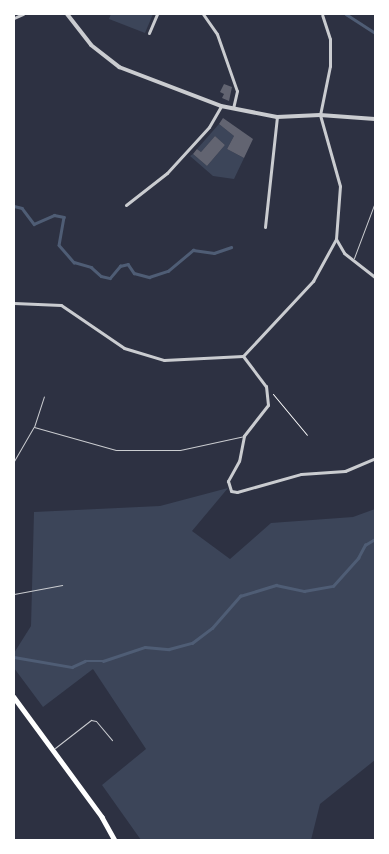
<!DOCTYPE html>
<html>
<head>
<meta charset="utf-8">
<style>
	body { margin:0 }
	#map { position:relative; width:389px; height:854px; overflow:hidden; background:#2d3142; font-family:"PT Sans",sans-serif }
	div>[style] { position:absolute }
	.green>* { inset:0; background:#3c4559 }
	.stream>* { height:2.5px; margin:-1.25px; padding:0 1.25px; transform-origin:1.25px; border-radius:1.25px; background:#4f5d75 }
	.building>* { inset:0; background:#626471 }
	.path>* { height:1px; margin:-0.5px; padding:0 0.5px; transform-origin:0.5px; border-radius:0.5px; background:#fff }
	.service>* { height:1px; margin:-0.5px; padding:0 0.5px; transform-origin:0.5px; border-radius:0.5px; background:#caccd0 }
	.minor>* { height:3px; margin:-1.5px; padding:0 1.5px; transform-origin:1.5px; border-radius:1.5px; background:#caccd0 }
	.tertiary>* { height:4px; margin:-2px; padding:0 2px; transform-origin:2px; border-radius:2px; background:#caccd0 }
	.secondary>* { height:4.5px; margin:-2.25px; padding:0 2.25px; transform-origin:2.25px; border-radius:2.25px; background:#fff }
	span { translate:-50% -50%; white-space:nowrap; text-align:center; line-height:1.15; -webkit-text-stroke:5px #fff; paint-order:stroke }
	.frame { position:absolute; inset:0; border:15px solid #fff; pointer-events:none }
</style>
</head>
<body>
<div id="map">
	<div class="green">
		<i style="clip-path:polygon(111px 14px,153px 14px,145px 33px,109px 19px)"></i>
		<i style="clip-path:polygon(219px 124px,234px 136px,227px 149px,244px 158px,234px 179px,213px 176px,190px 156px,193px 154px,207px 166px,225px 145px,215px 136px,201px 152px,197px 149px)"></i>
		<i style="clip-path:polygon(228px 488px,192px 531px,230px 559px,271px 523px,353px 517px,375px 509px,375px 760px,320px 804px,311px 840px,141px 840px,102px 785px,146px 749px,93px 669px,43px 707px,14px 668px,14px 653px,31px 626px,34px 512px,160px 506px)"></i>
	</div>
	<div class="stream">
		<i style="left:346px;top:14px;width:35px;rotate:33deg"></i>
		<i style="left:14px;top:206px;width:8px;rotate:14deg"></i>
		<i style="left:22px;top:208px;width:20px;rotate:53deg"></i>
		<i style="left:34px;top:224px;width:22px;rotate:-24deg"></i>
		<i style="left:54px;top:215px;width:10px;rotate:11deg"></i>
		<i style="left:64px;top:217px;width:28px;rotate:100deg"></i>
		<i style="left:59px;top:245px;width:23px;rotate:49deg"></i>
		<i style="left:74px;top:262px;width:18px;rotate:16deg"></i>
		<i style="left:91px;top:267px;width:13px;rotate:42deg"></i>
		<i style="left:101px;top:276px;width:9px;rotate:13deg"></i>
		<i style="left:110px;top:278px;width:16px;rotate:-50deg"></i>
		<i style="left:120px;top:266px;width:8px;rotate:-14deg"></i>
		<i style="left:128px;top:264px;width:11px;rotate:56deg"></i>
		<i style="left:134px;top:273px;width:16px;rotate:15deg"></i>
		<i style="left:149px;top:277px;width:20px;rotate:-18deg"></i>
		<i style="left:168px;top:271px;width:33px;rotate:-40deg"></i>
		<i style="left:193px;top:250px;width:21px;rotate:8deg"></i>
		<i style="left:214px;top:253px;width:18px;rotate:-19deg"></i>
		<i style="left:14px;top:657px;width:59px;rotate:9.8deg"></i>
		<i style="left:72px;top:667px;width:14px;rotate:-25deg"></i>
		<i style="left:85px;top:661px;width:18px"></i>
		<i style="left:103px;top:661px;width:44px;rotate:-18.4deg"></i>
		<i style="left:145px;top:647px;width:24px;rotate:5deg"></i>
		<i style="left:169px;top:649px;width:24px;rotate:-15deg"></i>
		<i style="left:192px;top:643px;width:25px;rotate:-37deg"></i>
		<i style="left:212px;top:628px;width:43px;rotate:-48.8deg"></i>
		<i style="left:240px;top:596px;width:38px;rotate:-17deg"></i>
		<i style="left:276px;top:585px;width:29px;rotate:12deg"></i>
		<i style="left:304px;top:591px;width:29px;rotate:-10deg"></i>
		<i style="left:333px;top:586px;width:38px;rotate:-48deg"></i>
		<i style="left:358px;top:558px;width:15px;rotate:-62deg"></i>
		<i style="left:365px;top:545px;width:12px;rotate:-31deg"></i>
	</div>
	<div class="building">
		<i style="clip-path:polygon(224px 84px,232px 87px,229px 101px,222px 98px,224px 94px,220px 92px)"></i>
		<i style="clip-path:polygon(223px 118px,253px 139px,244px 158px,227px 149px,234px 136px,219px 124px)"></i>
		<i style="clip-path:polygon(215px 136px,225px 145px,207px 166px,193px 154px,197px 149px,201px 152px)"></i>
	</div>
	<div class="path">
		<i style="left:273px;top:394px;width:53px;rotate:50.3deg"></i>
	</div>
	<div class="service">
		<i style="left:354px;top:258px;width:60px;rotate:-69.4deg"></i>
		<i style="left:34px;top:427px;width:32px;rotate:-72deg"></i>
		<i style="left:14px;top:461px;width:39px;rotate:-60deg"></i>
		<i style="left:34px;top:427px;width:85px;rotate:15.7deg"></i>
		<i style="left:116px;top:450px;width:64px"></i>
		<i style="left:180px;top:450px;width:66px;rotate:-12.3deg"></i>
		<i style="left:14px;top:594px;width:49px;rotate:-10.6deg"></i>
		<i style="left:55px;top:748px;width:46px;rotate:-37.9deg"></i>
		<i style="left:91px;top:720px;width:5px;rotate:11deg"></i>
		<i style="left:96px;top:721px;width:25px;rotate:50deg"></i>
	</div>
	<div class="minor">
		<i style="left:203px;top:14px;width:24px;rotate:55deg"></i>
		<i style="left:217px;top:34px;width:60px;rotate:70.7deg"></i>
		<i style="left:237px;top:91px;width:17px;rotate:103deg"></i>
		<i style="left:14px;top:18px;width:10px;rotate:-24deg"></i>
		<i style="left:149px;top:33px;width:21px;rotate:-67deg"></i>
		<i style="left:126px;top:205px;width:52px;rotate:-38deg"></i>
		<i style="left:167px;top:173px;width:62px;rotate:-47.6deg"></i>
		<i style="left:209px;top:127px;width:24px;rotate:-60deg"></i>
		<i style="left:265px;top:227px;width:111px;rotate:-83.8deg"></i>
		<i style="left:336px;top:239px;width:16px;rotate:60deg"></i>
		<i style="left:344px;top:253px;width:39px;rotate:38deg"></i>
		<i style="left:14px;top:303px;width:47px;rotate:2.4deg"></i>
		<i style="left:61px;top:305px;width:76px;rotate:34.3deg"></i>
		<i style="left:124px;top:348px;width:42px;rotate:16.7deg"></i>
		<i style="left:164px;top:360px;width:79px;rotate:-2.9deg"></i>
		<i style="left:243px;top:356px;width:103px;rotate:-47deg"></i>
		<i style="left:313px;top:281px;width:48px;rotate:-61.3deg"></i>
		<i style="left:336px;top:239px;width:53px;rotate:-85.7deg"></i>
		<i style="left:340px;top:186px;width:74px;rotate:-105.7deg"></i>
		<i style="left:320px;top:115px;width:50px;rotate:-78.5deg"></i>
		<i style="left:330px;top:66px;width:27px;rotate:-90deg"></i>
		<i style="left:330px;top:39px;width:25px;rotate:-108deg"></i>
		<i style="left:243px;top:356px;width:38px;rotate:53deg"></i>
		<i style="left:266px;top:386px;width:19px;rotate:84deg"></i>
		<i style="left:268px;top:405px;width:39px;rotate:128deg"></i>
		<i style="left:244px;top:436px;width:25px;rotate:101deg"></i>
		<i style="left:239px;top:461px;width:23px;rotate:119deg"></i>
		<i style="left:228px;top:481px;width:10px;rotate:73deg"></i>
		<i style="left:231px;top:491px;width:6px;rotate:9deg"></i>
		<i style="left:237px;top:492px;width:66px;rotate:-15.7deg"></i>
		<i style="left:301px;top:474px;width:44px;rotate:-3.9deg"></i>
		<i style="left:345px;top:471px;width:33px;rotate:-23deg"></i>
		<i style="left:375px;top:357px;width:67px;rotate:90deg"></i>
	</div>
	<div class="tertiary">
		<i style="left:67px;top:14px;width:39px;rotate:52deg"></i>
		<i style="left:91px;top:45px;width:36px;rotate:38deg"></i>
		<i style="left:119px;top:67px;width:109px;rotate:20.9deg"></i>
		<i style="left:221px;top:106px;width:57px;rotate:11.1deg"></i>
		<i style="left:277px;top:117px;width:43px;rotate:-2.7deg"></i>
		<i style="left:320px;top:115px;width:55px;rotate:4.2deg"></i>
	</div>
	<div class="secondary">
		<i style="left:14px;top:697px;width:149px;rotate:53.7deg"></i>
		<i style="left:102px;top:817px;width:26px;rotate:61deg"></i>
	</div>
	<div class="frame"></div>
</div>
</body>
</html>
